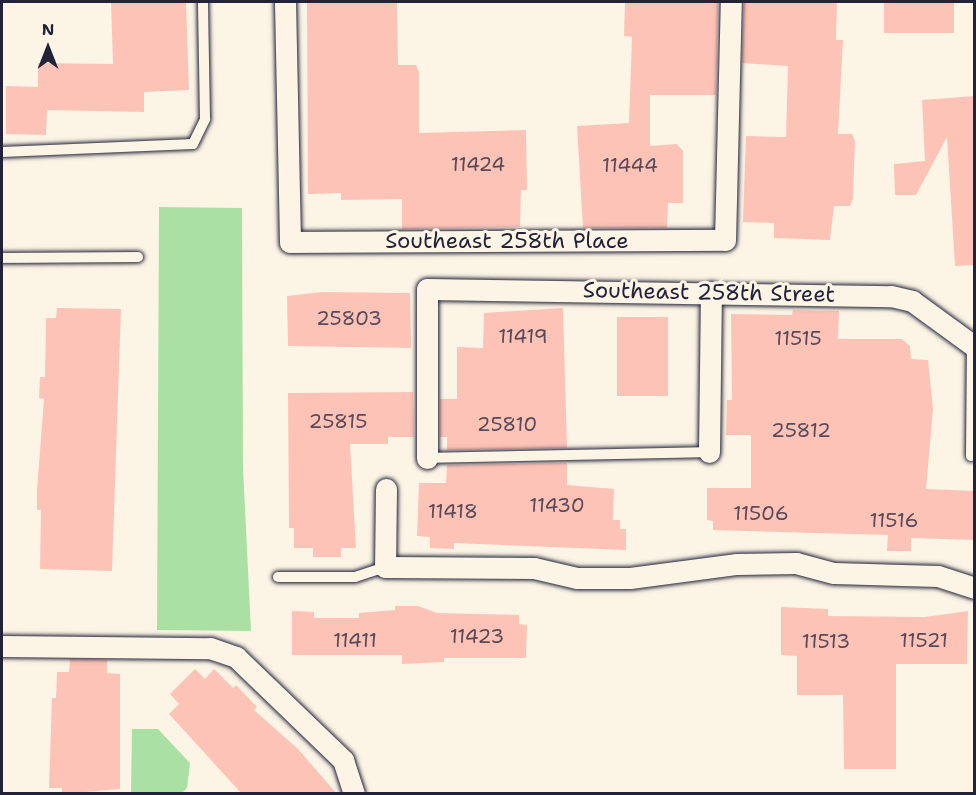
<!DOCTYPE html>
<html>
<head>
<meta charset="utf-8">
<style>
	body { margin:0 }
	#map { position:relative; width:976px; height:795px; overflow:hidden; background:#fcf5e5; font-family:"Shantell Sans",sans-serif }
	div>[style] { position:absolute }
	.green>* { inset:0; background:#aae0a4 }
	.building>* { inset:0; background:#fec3b7; transform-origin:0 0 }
	.roads { filter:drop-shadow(0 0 2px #22223b) drop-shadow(0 0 2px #22223b) }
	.service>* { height:10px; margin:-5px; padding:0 5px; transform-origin:5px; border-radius:5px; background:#fcf5e5 }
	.minor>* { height:21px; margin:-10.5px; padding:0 10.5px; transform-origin:10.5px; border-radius:10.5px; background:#fcf5e5 }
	span { translate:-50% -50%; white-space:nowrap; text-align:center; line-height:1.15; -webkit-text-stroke:6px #fcf5e5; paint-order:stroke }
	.number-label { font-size:20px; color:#594a5a }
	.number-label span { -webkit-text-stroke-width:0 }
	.street-label { font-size:22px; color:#22223b }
	.frame { position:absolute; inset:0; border:3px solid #22223b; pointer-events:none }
	.north { position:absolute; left:18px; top:18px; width:60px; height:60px; -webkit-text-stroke:4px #fcf5e5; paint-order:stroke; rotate:0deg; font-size:16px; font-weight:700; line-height:24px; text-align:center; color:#22223b }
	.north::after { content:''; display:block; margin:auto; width:21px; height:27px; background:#22223b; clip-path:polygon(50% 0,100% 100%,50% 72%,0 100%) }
</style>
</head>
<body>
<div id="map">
	<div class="green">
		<i style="clip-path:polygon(159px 207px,242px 208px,243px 468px,251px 631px,157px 630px)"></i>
		<i style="clip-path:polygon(132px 729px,158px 729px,190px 763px,187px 788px,182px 793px,131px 793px)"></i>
	</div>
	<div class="building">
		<i style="clip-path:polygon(111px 2px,186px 2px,189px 90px,144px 92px,144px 112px,47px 110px,46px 135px,6px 134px,6px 86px,38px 87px,38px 63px,113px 64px)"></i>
		<i style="clip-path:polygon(307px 2px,397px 2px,398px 65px,416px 65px,419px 72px,419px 133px,526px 130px,527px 190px,521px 190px,520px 227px,402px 229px,402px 199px,341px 200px,341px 193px,308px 194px)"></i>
		<i style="clip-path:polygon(625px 2px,718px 2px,716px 95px,650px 95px,650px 146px,677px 144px,683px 151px,683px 203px,668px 203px,667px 228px,583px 228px,577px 126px,629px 123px,632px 37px,624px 36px)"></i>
		<i style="clip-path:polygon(744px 2px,837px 2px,836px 40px,843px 40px,838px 134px,852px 134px,855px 141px,853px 198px,850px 206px,834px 206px,830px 240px,774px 238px,774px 223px,743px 222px,746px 136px,786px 137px,788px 66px,742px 63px)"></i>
		<i style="left:884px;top:2px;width:70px;height:31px"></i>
		<i style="clip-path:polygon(975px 96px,975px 265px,955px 266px,947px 137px,916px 195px,895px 195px,894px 164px,925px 161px,922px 100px)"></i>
		<i style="clip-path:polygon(322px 292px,410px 293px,411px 348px,288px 346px,287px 296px)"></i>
		<i style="clip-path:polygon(57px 308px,121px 309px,112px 571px,40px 569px,41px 510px,37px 510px,37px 490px,44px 399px,39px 398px,40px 377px,45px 377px,46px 318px,56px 318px)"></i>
		<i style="clip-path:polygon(563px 308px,567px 448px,447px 450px,447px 437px,440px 437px,440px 399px,457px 399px,457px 347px,483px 348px,484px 313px)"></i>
		<i style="clip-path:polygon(793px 310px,839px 311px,838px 339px,902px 339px,910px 346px,911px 359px,928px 360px,933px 409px,926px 489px,975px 491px,975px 540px,911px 538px,911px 551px,887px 551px,888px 535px,713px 530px,713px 521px,707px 520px,707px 488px,751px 488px,751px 435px,726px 435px,727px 400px,732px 400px,731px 314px,792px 315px)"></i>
		<i style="left:617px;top:317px;width:51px;height:79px"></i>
		<i style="clip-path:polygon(413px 392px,414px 437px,388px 437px,388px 444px,350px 444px,356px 548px,341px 548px,341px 557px,313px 557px,313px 548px,294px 548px,294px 528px,289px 528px,288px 393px)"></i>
		<i style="clip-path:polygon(567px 463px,567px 485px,614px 489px,613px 520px,620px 520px,620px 529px,626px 529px,626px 550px,454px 543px,454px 549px,430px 548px,430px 537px,417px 536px,419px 483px,446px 483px,447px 465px)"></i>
		<i style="clip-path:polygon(395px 606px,418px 606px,437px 613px,519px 615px,519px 624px,527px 625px,526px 658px,444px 658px,444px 662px,402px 664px,402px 655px,292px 655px,292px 611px,314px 612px,314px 618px,359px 618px,359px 613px,395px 610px)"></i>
		<i style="clip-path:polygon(781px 607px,828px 609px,828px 616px,925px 617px,968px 611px,967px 664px,896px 664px,896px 769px,844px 769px,843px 695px,797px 695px,797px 656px,781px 655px)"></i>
		<i style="clip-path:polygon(70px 659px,107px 660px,107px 673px,120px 674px,120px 789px,62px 794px,62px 788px,49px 788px,52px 698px,56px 698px,57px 672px,69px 672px)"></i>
		<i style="clip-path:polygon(195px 669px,205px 679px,214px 669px,233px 688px,236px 685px,257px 707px,254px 710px,298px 749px,337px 794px,242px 794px,169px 714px,179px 704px,170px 694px)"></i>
	</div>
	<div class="roads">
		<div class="service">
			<i style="left:2px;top:152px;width:191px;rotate:-2.4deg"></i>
			<i style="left:193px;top:144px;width:28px;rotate:-64deg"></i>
			<i style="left:205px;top:119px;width:117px;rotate:-91deg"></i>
			<i style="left:2px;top:258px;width:136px;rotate:-0.4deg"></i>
			<i style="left:971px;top:456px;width:111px;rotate:-89.5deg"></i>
			<i style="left:427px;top:458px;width:282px;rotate:-1.2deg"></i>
			<i style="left:278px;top:577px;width:77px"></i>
			<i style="left:355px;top:577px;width:32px;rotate:-18deg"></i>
		</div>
		<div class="minor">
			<i style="left:285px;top:2px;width:240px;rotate:88.8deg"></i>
			<i style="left:290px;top:242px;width:435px;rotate:-0.3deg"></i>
			<i style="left:725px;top:240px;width:238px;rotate:-88.6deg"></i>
			<i style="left:709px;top:452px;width:160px;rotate:-89.3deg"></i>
			<i style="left:427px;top:458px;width:169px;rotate:-90deg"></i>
			<i style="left:427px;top:289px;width:464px;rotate:0.9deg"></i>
			<i style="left:891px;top:296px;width:22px;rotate:13deg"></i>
			<i style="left:912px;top:301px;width:77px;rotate:36deg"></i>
			<i style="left:386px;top:489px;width:78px;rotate:90.7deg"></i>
			<i style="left:385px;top:567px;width:149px;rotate:0.4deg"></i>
			<i style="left:534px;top:568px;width:44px;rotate:13.1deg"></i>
			<i style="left:577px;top:578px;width:53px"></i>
			<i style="left:630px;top:578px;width:108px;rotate:-7.5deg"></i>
			<i style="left:737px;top:564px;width:59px;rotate:-1deg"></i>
			<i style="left:796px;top:563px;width:39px;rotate:15deg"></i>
			<i style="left:834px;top:573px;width:104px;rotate:1.7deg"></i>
			<i style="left:938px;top:576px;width:38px;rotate:18deg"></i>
			<i style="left:2px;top:646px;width:208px;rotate:0.6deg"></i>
			<i style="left:210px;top:648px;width:28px;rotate:19deg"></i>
			<i style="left:236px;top:657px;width:149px;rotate:43.9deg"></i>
			<i style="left:343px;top:760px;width:36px;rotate:72deg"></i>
		</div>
	</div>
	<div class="number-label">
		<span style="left:478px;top:164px">11424</span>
		<span style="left:630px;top:165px">11444</span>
		<span style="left:349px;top:318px">25803</span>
		<span style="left:523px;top:336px">11419</span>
		<span style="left:798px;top:338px">11515</span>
		<span style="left:338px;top:421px">25815</span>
		<span style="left:507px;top:424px">25810</span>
		<span style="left:801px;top:430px">25812</span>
		<span style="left:557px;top:505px">11430</span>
		<span style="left:453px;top:511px">11418</span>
		<span style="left:761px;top:513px">11506</span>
		<span style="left:894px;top:520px">11516</span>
		<span style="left:477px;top:636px">11423</span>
		<span style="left:355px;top:640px">11411</span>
		<span style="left:924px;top:640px">11521</span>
		<span style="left:826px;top:641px">11513</span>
	</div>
	<div class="street-label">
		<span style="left:507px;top:241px">Southeast 258th Place</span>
		<span style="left:709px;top:292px;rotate:1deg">Southeast 258th Street</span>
	</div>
	<div class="frame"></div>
	<div class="north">N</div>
</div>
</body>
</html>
